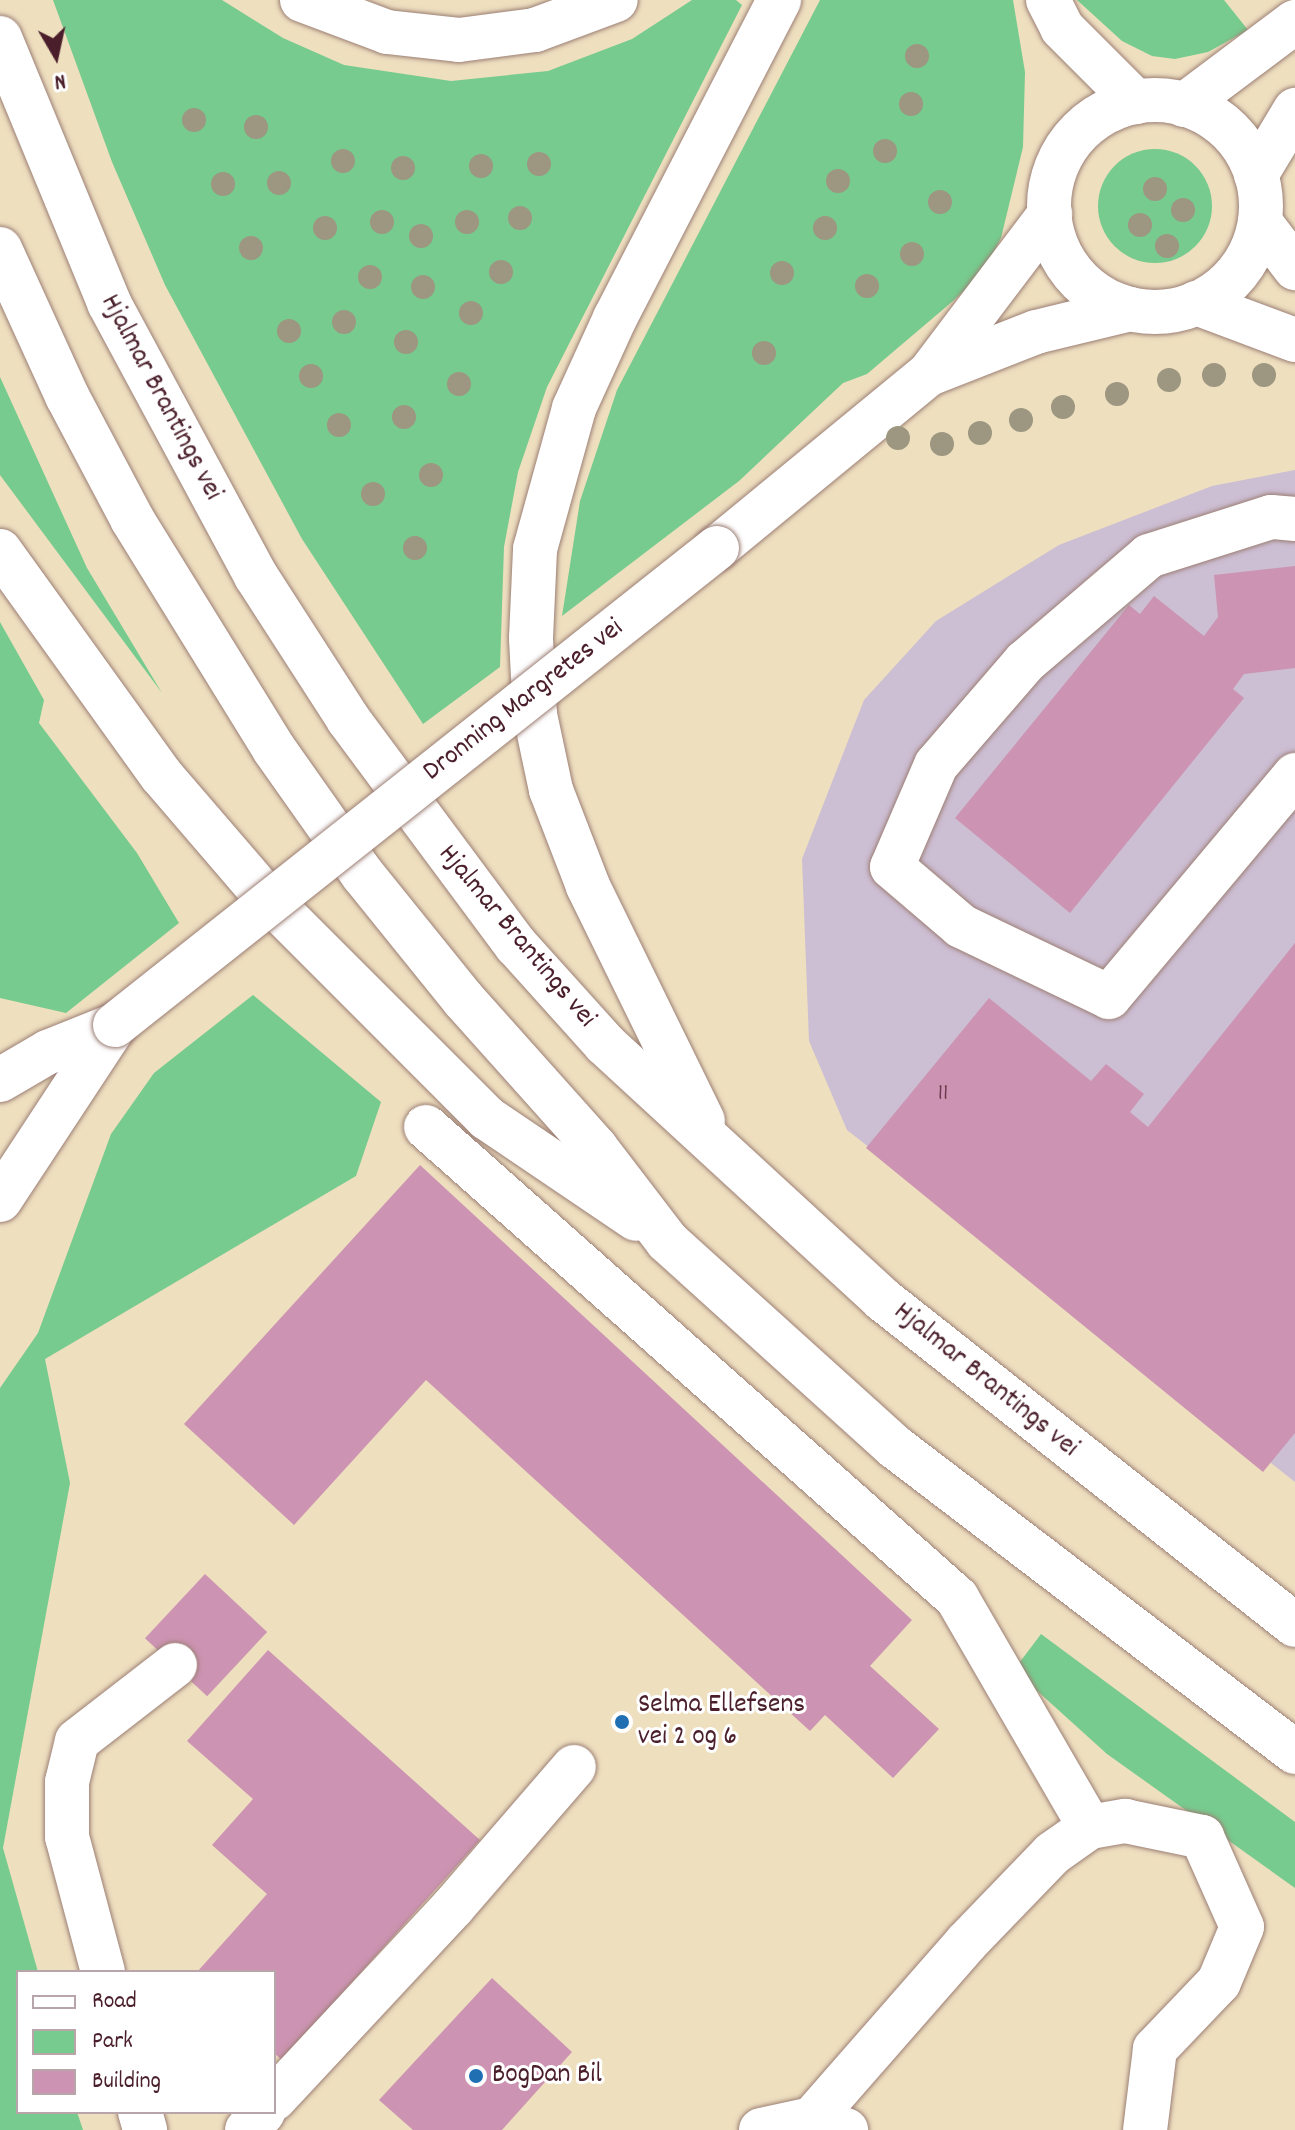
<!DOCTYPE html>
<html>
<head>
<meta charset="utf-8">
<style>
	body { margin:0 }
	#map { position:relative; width:1295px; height:2130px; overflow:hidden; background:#eedfbf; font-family:Dekko,sans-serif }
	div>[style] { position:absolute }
	.industrial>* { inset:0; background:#ccbed3 }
	.green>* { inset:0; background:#77cb8e }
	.round { border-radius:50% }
	.building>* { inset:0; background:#cc94b2; transform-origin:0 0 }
	.roads { filter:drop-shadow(0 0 2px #9c7f75) drop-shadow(0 0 2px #9c7f75) }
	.minor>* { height:44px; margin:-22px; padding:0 22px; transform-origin:22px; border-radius:22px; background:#fff }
	.minor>.ring { margin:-22px; padding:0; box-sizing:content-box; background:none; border:44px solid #fff; border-radius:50% }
	.highway>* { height:44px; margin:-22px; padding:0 22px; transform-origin:22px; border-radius:22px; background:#fff }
	.bridges { filter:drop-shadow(0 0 2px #9c7f75) drop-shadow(0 0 2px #9c7f75) }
	.minor-bridge>* { height:44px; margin:-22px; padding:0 22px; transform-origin:22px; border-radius:22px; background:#fff }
	.trees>* { width:24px; height:24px; margin:-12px; border-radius:50%; background:#9d9681 }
	.dots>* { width:22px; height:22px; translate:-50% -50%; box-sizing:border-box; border:4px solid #fff; border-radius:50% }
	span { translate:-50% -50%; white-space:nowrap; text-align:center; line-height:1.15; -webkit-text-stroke:6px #fff; paint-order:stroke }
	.number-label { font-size:24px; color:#6a3c4d }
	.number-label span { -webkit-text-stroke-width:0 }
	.street-label { font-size:28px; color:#4a1f2b }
	.poi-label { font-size:28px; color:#4a1f2b }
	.left { translate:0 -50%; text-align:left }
	.legend { position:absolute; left:16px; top:1970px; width:260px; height:144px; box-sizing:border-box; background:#fff; border:2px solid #b7a5aa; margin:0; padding:10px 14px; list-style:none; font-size:24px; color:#4a1f2b }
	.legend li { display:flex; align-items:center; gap:16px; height:40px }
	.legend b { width:40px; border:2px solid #b7a5aa }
	.north { position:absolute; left:16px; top:16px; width:80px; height:80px; -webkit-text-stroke:6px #fff; paint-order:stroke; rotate:171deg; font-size:22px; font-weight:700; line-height:32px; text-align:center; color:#4a1f2b }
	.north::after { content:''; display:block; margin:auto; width:28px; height:36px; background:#4a1f2b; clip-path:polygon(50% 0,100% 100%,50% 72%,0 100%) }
</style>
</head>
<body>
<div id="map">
	<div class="industrial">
		<i style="clip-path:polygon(1295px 470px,1295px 1482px,847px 1130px,809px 1041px,802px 859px,864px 700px,936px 621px,1059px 545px,1212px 486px)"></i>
	</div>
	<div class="green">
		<i style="clip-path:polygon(53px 0,222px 0,283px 38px,344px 65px,451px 81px,548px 71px,632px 39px,692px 0,736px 0,742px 5px,547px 387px,518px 472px,504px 547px,500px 667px,423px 724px,302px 539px,165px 285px,112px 162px)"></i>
		<i style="clip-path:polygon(820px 0,1013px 0,1025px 72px,1023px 147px,1001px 238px,982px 274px,953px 301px,867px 374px,843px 383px,739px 481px,562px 616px,580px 501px,617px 390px)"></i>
		<i style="clip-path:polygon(1077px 0,1224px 0,1248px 30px,1208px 52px,1175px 59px,1152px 56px,1122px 41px)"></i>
		<i class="round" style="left:1098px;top:149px;width:114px;height:114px"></i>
		<i style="clip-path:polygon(0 377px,87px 568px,162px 693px,0 475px)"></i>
		<i style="clip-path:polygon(0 622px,44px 700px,39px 723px,137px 853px,179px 923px,66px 1013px,0 998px)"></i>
		<i style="clip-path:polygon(253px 995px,381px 1102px,356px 1176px,45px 1359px,70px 1483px,3px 1848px,38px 1972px,18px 1972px,18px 2112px,77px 2112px,83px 2130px,0 2130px,0 1388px,38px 1333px,111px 1134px,154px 1073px)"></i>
		<i style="clip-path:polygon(1041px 1634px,1295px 1822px,1295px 1888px,1107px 1754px,1014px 1670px)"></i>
	</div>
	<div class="building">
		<i style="clip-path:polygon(1295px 566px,1295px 668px,1244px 674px,1233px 689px,1244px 698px,1070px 913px,955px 818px,1129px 605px,1140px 614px,1154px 596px,1204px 636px,1218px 617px,1214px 575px)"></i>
		<i style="clip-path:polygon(1295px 943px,1295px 1433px,1263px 1472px,866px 1148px,989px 998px,1091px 1081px,1106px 1064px,1144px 1094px,1130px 1112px,1148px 1127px)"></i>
		<i style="clip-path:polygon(420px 1165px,912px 1620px,870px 1666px,939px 1729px,893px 1778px,825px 1715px,810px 1731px,426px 1380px,294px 1525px,184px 1424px)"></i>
		<i style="left:205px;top:1574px;width:85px;height:88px;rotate:43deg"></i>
		<i style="clip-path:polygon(268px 1650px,480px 1840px,282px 2060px,274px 2053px,274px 1972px,197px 1972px,267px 1894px,212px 1845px,253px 1799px,187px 1741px)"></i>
		<i style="clip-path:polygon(492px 1978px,572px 2052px,502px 2130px,413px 2130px,379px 2100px)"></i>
	</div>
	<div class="roads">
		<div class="minor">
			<i class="ring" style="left:1049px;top:100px;width:168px;height:168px"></i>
			<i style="left:1184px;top:105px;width:139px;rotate:-36.8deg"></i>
			<i style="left:1256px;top:175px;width:76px;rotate:-59deg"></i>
			<i style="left:1260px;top:222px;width:58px;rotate:52.7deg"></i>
			<i style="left:1196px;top:303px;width:106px;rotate:20.5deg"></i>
			<i style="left:929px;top:374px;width:115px;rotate:-21.4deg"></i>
			<i style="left:1036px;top:332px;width:97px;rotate:-13.7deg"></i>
			<i style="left:1295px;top:519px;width:24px;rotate:-175deg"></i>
			<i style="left:1271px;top:517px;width:128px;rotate:162.3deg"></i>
			<i style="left:1149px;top:556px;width:163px;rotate:139.5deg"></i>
			<i style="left:1025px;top:662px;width:136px;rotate:130.8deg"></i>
			<i style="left:936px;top:765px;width:111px;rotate:113.3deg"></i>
			<i style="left:892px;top:867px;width:91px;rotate:40.5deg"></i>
			<i style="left:961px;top:926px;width:164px;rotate:25.6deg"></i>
			<i style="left:1109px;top:997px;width:290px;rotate:-50deg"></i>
			<i style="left:717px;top:548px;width:274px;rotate:-39.4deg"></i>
			<i style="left:929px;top:374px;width:201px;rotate:-52.9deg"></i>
			<i style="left:0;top:1080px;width:56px;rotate:-30.3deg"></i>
			<i style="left:48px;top:1052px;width:72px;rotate:-21.9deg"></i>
			<i style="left:426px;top:1127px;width:710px;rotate:41.57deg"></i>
			<i style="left:957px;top:1598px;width:265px;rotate:59.9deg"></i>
			<i style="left:0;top:1200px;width:209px;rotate:-56.7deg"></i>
			<i style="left:103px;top:1972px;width:140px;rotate:-104.9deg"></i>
			<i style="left:67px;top:1837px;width:55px;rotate:-90deg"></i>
			<i style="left:67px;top:1782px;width:42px;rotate:-76.3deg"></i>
			<i style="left:77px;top:1741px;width:124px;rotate:-37.8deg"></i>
			<i style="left:274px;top:2099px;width:262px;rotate:-47deg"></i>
			<i style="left:453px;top:1907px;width:185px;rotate:-49.2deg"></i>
			<i style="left:140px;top:2112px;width:19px;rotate:74deg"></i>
			<i style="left:812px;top:2119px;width:234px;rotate:-48.8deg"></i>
			<i style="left:966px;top:1943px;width:125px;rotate:-46deg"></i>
			<i style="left:1053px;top:1853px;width:45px;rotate:-35.1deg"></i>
			<i style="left:1090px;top:1827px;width:36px;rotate:-10deg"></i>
			<i style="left:1125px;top:1821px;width:79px;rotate:11.7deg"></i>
			<i style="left:1202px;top:1837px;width:98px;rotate:66deg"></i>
			<i style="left:1242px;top:1927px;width:60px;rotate:112.7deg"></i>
			<i style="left:1219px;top:1982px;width:93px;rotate:133.7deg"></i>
			<i style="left:1155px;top:2049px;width:82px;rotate:97deg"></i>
			<i style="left:247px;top:2130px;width:24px;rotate:-48deg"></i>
			<i style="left:761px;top:2130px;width:52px;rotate:-12.2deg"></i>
			<i style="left:812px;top:2119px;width:36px;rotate:18deg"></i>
		</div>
		<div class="highway">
			<i style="left:302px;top:0;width:91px;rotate:20.6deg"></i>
			<i style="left:387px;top:32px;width:72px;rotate:6.3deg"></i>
			<i style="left:459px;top:40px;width:77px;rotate:-7.5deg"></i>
			<i style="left:535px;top:30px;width:86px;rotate:-20.3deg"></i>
			<i style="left:1048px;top:0;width:31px;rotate:63deg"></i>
			<i style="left:1062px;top:28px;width:105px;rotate:45deg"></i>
			<i style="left:0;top:38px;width:287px;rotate:67.6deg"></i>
			<i style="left:109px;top:303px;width:310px;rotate:61.7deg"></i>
			<i style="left:256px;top:576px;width:170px;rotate:57.2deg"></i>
			<i style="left:348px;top:719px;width:282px;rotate:53.4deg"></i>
			<i style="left:516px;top:945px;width:133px;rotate:48deg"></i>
			<i style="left:605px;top:1044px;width:377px;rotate:42.6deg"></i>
			<i style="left:882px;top:1299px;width:526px;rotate:38.29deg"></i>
			<i style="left:0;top:249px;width:162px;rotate:65.5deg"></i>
			<i style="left:67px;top:396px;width:139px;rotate:62.1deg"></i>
			<i style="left:132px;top:519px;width:270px;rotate:58.3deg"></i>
			<i style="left:274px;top:749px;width:154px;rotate:54.8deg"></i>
			<i style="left:363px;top:875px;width:159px;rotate:51.1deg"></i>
			<i style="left:463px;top:999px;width:200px;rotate:48.2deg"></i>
			<i style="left:596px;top:1148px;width:117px;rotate:52.6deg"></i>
			<i style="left:667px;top:1241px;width:307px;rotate:42.1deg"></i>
			<i style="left:895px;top:1447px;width:503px;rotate:37.33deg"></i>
			<i style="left:0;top:551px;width:276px;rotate:54.3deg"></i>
			<i style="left:161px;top:775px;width:161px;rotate:49.3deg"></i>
			<i style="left:266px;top:897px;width:313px;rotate:45deg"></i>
			<i style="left:487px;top:1118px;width:180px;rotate:34.1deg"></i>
			<i style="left:703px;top:1121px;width:262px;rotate:-116.1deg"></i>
			<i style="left:588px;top:886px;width:103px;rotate:-111.1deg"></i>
			<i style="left:551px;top:790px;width:77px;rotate:-102deg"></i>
			<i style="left:535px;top:715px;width:77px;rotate:-93deg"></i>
			<i style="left:531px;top:638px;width:89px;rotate:-87.4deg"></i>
			<i style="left:535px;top:549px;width:146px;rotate:-74.5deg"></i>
			<i style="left:574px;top:408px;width:99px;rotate:-65.5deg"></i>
			<i style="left:615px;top:318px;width:358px;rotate:-62.7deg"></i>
		</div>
	</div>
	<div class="bridges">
		<div class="minor-bridge">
			<i style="left:115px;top:1025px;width:768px;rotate:-38.39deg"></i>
		</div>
	</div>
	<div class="trees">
		<i style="left:917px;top:56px"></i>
		<i style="left:911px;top:104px"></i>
		<i style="left:194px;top:120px"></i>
		<i style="left:256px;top:127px"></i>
		<i style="left:885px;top:151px"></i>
		<i style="left:343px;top:161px"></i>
		<i style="left:539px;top:164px"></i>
		<i style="left:481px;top:166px"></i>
		<i style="left:403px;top:168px"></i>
		<i style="left:838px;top:181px"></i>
		<i style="left:279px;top:183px"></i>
		<i style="left:223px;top:184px"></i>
		<i style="left:1155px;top:189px"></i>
		<i style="left:940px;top:202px"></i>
		<i style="left:1183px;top:210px"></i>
		<i style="left:520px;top:218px"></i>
		<i style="left:382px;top:222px"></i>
		<i style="left:467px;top:222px"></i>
		<i style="left:1140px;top:225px"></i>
		<i style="left:325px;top:228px"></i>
		<i style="left:825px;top:228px"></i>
		<i style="left:421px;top:236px"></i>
		<i style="left:1167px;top:246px"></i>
		<i style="left:251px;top:248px"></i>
		<i style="left:912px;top:254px"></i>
		<i style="left:501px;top:272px"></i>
		<i style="left:782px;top:273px"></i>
		<i style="left:370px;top:277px"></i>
		<i style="left:867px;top:286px"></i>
		<i style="left:423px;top:287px"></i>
		<i style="left:471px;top:313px"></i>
		<i style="left:344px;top:322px"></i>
		<i style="left:289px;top:331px"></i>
		<i style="left:406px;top:342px"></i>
		<i style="left:764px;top:353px"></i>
		<i style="left:1214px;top:375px"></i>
		<i style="left:1264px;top:375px"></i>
		<i style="left:311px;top:376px"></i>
		<i style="left:1169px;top:380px"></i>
		<i style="left:459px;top:384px"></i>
		<i style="left:1117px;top:394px"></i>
		<i style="left:1063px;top:407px"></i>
		<i style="left:404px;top:417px"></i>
		<i style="left:1021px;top:420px"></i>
		<i style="left:339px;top:425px"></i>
		<i style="left:980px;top:433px"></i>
		<i style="left:898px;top:438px"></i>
		<i style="left:942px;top:444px"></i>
		<i style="left:431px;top:475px"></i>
		<i style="left:373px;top:494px"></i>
		<i style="left:415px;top:548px"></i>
	</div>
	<div class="dots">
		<i style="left:622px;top:1722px;background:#1f6fb2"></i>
		<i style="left:476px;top:2076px;background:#1f6fb2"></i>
	</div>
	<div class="number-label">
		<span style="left:943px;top:1095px">11</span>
	</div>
	<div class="street-label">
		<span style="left:160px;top:398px;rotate:62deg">Hjalmar Brantings vei</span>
		<span style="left:524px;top:701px;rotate:-38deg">Dronning Margretes vei</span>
		<span style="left:516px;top:937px;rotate:50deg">Hjalmar Brantings vei</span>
		<span style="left:985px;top:1381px;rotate:39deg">Hjalmar Brantings vei</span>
	</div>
	<div class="poi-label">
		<span class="left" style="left:638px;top:1722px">Selma Ellefsens<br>vei 2 og 6</span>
		<span class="left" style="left:492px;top:2076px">BogDan Bil</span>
	</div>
	<ul class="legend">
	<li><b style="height:10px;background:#fff"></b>Road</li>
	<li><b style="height:22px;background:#77cb8e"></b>Park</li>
	<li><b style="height:22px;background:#cc94b2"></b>Building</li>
	</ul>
	<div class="north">N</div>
</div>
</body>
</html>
